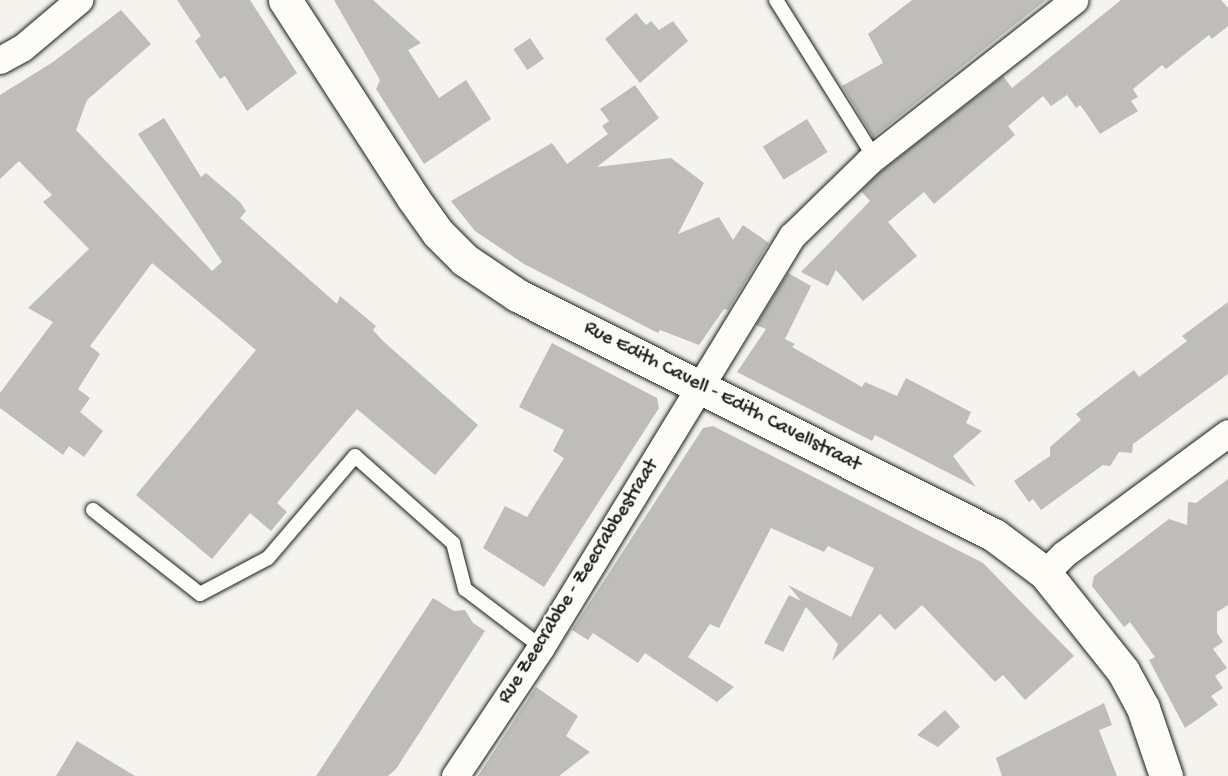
<!DOCTYPE html>
<html>
<head>
<meta charset="utf-8">
<style>
	body { margin:0 }
	#map { position:relative; width:1228px; height:776px; overflow:hidden; background:#f4f3ee; font-family:"Gochi Hand",sans-serif }
	div>[style] { position:absolute }
	.building>* { inset:0; background:#bebdba; transform-origin:0 0 }
	.roads { filter:drop-shadow(0 0 2px #1c1c1c) drop-shadow(0 0 2px #1c1c1c) }
	.service>* { height:14px; margin:-7px; padding:0 7px; transform-origin:7px; border-radius:7px; background:#fdfcf7 }
	.minor>* { height:27px; margin:-13.5px; padding:0 13.5px; transform-origin:13.5px; border-radius:13.5px; background:#fdfcf7 }
	.tertiary>* { height:33px; margin:-16.5px; padding:0 16.5px; transform-origin:16.5px; border-radius:16.5px; background:#fdfcf7 }
	span { translate:-50% -50%; white-space:nowrap; text-align:center; line-height:1.15; -webkit-text-stroke:4.5px #fdfcf7; paint-order:stroke }
	.street-label { font-size:20px; color:#1c1c1c }
</style>
</head>
<body>
<div id="map">
	<div class="building">
		<i style="clip-path:polygon(177px 0,250px 0,297px 73px,247px 111px,225px 76px,220px 79px,195px 41px,201px 36px)"></i>
		<i style="clip-path:polygon(334px 0,373px 0,421px 43px,408px 50px,439px 98px,466px 80px,491px 119px,424px 164px,376px 89px,380px 80px)"></i>
		<i style="clip-path:polygon(912px 0,1046px 0,873px 137px,842px 86px,883px 63px,868px 34px)"></i>
		<i style="clip-path:polygon(1121px 0,1221px 0,1228px 8px,1228px 26px,1212px 39px,1209px 35px,1166px 69px,1162px 65px,1133px 89px,1138px 97px,1131px 101px,1138px 111px,1100px 134px,1086px 113px,1080px 105px,1076px 108px,1067px 95px,1051px 106px,1043px 96px,1008px 126px,1015px 135px,934px 204px,924px 192px,888px 222px,917px 256px,863px 301px,836px 270px,828px 286px,801px 272px,870px 201px,861px 191px,879px 173px,1003px 76px,1012px 88px)"></i>
		<i style="clip-path:polygon(121px 10px,151px 44px,87px 100px,76px 130px,212px 271px,222px 262px,138px 134px,164px 118px,201px 177px,206px 173px,240px 202px,246px 211px,240px 218px,337px 304px,340px 296px,376px 326px,373px 330px,383px 341px,478px 425px,435px 475px,357px 409px,277px 503px,287px 512px,271px 531px,250px 513px,212px 559px,136px 495px,256px 350px,152px 263px,90px 346px,100px 354px,78px 389px,90px 398px,80px 412px,103px 431px,84px 457px,69px 446px,63px 455px,0 408px,0 393px,53px 322px,28px 308px,89px 249px,43px 202px,52px 195px,19px 161px,0 179px,0 95px,53px 62px)"></i>
		<i style="clip-path:polygon(636px 13px,646px 25px,651px 21px,659px 30px,673px 21px,688px 41px,640px 83px,605px 39px)"></i>
		<i style="left:530px;top:38px;width:25px;height:20px;rotate:56deg"></i>
		<i style="clip-path:polygon(635px 85px,659px 118px,597px 167px,671px 158px,704px 183px,678px 234px,719px 217px,733px 240px,743px 225px,769px 243px,728px 310px,724px 309px,699px 345px,660px 330px,658px 333px,524px 264px,475px 231px,451px 201px,552px 143px,567px 164px,608px 134px,602px 126px,609px 121px,600px 109px)"></i>
		<i style="left:807px;top:119px;width:39px;height:52px;rotate:58deg"></i>
		<i style="clip-path:polygon(788px 273px,811px 286px,785px 339px,795px 344px,792px 347px,862px 387px,865px 382px,897px 396px,906px 378px,971px 412px,966px 423px,982px 431px,953px 456px,976px 487px,875px 435px,872px 441px,737px 372px,766px 329px,756px 325px)"></i>
		<i style="clip-path:polygon(1228px 302px,1228px 374px,1133px 444px,1132px 453px,1119px 452px,1110px 466px,1103px 465px,1041px 510px,1033px 499px,1029px 502px,1014px 481px,1050px 456px,1050px 447px,1081px 420px,1076px 414px,1134px 370px,1139px 377px,1187px 341px,1182px 336px)"></i>
		<i style="clip-path:polygon(552px 343px,657px 398px,659px 408px,544px 587px,483px 548px,505px 506px,527px 517px,564px 458px,553px 451px,564px 430px,519px 407px)"></i>
		<i style="clip-path:polygon(713px 426px,983px 563px,1074px 656px,1025px 700px,1003px 675px,995px 682px,922px 605px,895px 630px,880px 614px,832px 661px,838px 644px,806px 607px,783px 652px,764px 643px,789px 595px,801px 601px,788px 585px,851px 617px,874px 568px,828px 546px,824px 552px,771px 528px,719px 628px,710px 624px,688px 657px,734px 687px,717px 702px,645px 653px,638px 663px,593px 633px,588px 640px,572px 630px,703px 428px)"></i>
		<i style="clip-path:polygon(1228px 479px,1228px 605px,1217px 612px,1217px 633px,1223px 642px,1213px 649px,1227px 668px,1215px 676px,1223px 688px,1211px 696px,1218px 705px,1185px 728px,1149px 660px,1155px 657px,1130px 622px,1124px 627px,1092px 586px,1094px 576px,1169px 519px,1187px 525px,1188px 502px,1196px 503px)"></i>
		<i style="clip-path:polygon(433px 598px,454px 611px,465px 610px,473px 623px,485px 631px,396px 769px,388px 776px,316px 776px)"></i>
		<i style="clip-path:polygon(536px 687px,578px 716px,566px 736px,590px 752px,559px 776px,478px 776px)"></i>
		<i style="clip-path:polygon(1104px 703px,1112px 725px,1099px 730px,1117px 776px,1002px 776px,996px 758px)"></i>
		<i style="clip-path:polygon(945px 710px,960px 727px,938px 747px,917px 735px)"></i>
		<i style="clip-path:polygon(77px 741px,135px 776px,56px 776px)"></i>
	</div>
	<div class="roads">
		<div class="service">
			<i style="left:776px;top:0;width:185px;rotate:58deg"></i>
			<i style="left:93px;top:510px;width:136px;rotate:38.1deg"></i>
			<i style="left:200px;top:594px;width:77px;rotate:-27.9deg"></i>
			<i style="left:268px;top:558px;width:134px;rotate:-49.5deg"></i>
			<i style="left:355px;top:456px;width:131px;rotate:41.6deg"></i>
			<i style="left:453px;top:543px;width:48px;rotate:75.4deg"></i>
			<i style="left:465px;top:589px;width:96px;rotate:37.3deg"></i>
		</div>
		<div class="minor">
			<i style="left:0;top:60px;width:25px;rotate:-29deg"></i>
			<i style="left:22px;top:48px;width:75px;rotate:-40.1deg"></i>
			<i style="left:1045px;top:573px;width:27px;rotate:-45deg"></i>
			<i style="left:1064px;top:554px;width:204px;rotate:-36.4deg"></i>
			<i style="left:455px;top:776px;width:155px;rotate:-56.3deg"></i>
			<i style="left:541px;top:647px;width:482px;rotate:-58.6deg"></i>
			<i style="left:792px;top:236px;width:107px;rotate:-44.2deg"></i>
			<i style="left:869px;top:161px;width:261px;rotate:-38.1deg"></i>
		</div>
		<div class="tertiary">
			<i style="left:285px;top:0;width:236px;rotate:57.1deg"></i>
			<i style="left:413px;top:198px;width:43px;rotate:54.5deg"></i>
			<i style="left:438px;top:233px;width:38px;rotate:45deg"></i>
			<i style="left:465px;top:260px;width:63px;rotate:33.9deg"></i>
			<i style="left:517px;top:295px;width:534px;rotate:26.71deg"></i>
			<i style="left:994px;top:535px;width:64px;rotate:36.7deg"></i>
			<i style="left:1045px;top:573px;width:125px;rotate:51.5deg"></i>
			<i style="left:1123px;top:671px;width:42px;rotate:61.6deg"></i>
			<i style="left:1143px;top:708px;width:72px;rotate:71.3deg"></i>
		</div>
	</div>
	<div class="street-label">
		<span style="left:722px;top:397px;rotate:27deg">Rue Edith Cavell - Edith Cavellstraat</span>
		<span style="left:579px;top:582px;rotate:-58deg">Rue Zeecrabbe - Zeecrabbestraat</span>
	</div>
</div>
</body>
</html>
